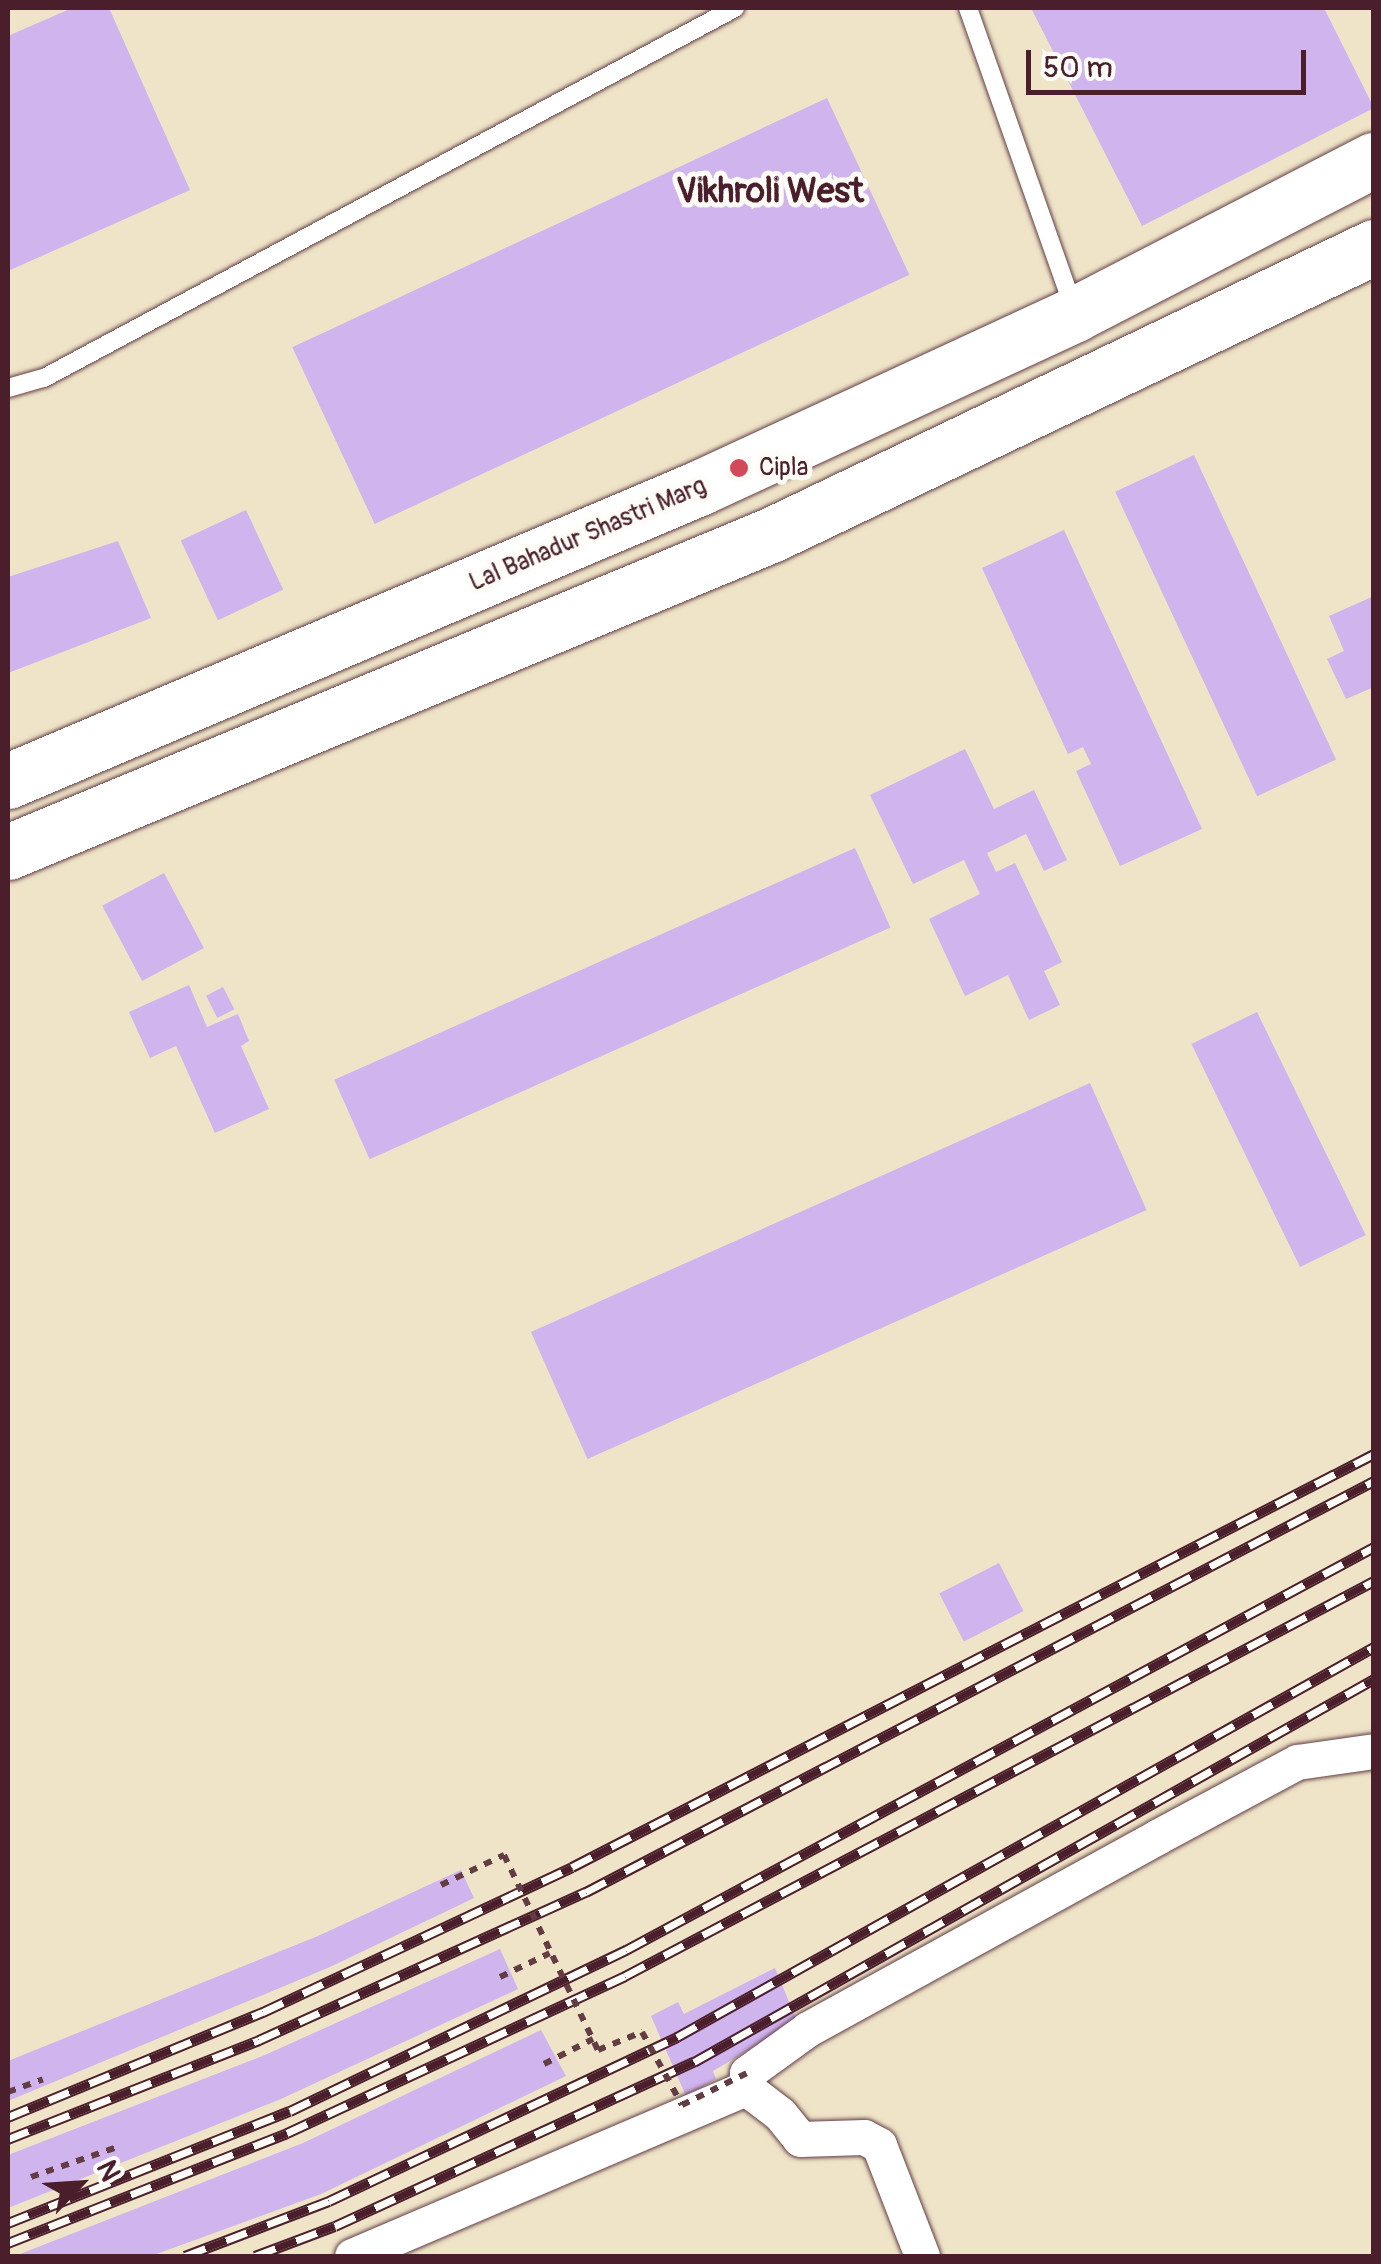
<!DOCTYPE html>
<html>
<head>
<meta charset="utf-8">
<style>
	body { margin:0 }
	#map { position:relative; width:1381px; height:2264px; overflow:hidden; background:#efe4c8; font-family:Pangolin,sans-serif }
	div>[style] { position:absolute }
	.building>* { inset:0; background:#cfb4ee; transform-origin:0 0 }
	.path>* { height:6px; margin-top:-3px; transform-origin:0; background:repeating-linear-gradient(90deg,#633d43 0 8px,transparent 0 16px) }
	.roads { filter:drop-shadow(0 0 2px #633d43) drop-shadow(0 0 2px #633d43) }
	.lane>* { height:18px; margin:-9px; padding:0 9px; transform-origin:9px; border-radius:9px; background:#fff }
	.street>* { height:35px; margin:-17.5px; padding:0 17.5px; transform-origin:17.5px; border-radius:17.5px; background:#fff }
	.primary>* { height:55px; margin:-27.5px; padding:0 27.5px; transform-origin:27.5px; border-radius:27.5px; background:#fff }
	.rail>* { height:11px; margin-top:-5.5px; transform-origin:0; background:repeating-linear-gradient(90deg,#fdfcf7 0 22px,#4a1f2b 0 44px); box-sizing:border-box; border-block:2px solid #4a1f2b }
	.path-bridge>* { height:6px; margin-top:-3px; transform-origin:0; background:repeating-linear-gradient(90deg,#633d43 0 8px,transparent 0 16px) }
	.dots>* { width:28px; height:28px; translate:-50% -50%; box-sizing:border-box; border:5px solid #fdfcf7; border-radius:50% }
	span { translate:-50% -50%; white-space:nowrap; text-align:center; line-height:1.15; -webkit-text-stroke:10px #fdfcf7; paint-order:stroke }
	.poi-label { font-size:25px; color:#4a1f2b }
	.left { translate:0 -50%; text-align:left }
	.street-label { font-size:25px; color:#4a1f2b }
	.district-label { font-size:35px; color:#4a1f2b; font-weight:700 }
	.frame { position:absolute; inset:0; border:10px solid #4a1f2b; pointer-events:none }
	.north { position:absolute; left:30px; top:2134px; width:100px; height:100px; -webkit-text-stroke:8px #fdfcf7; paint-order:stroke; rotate:65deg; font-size:28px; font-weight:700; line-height:40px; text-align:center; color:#4a1f2b }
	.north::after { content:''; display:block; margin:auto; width:35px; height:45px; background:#4a1f2b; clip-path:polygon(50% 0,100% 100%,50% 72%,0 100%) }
	.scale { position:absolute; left:1026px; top:50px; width:280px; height:45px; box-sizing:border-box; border:5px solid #4a1f2b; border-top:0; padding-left:12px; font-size:30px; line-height:35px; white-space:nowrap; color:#4a1f2b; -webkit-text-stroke:8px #fdfcf7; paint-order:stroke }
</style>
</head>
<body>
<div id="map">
	<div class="building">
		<i style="clip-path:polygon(72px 8px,109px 8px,190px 190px,8px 271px,8px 36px)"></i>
		<i style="clip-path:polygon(1031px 8px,1324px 8px,1374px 108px,1142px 226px)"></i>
		<i style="left:827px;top:98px;width:195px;height:590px;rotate:65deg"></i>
		<i style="left:1194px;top:455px;width:336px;height:87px;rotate:65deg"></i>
		<i style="left:246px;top:510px;width:88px;height:72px;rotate:65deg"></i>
		<i style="clip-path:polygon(1064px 530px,1202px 829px,1120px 866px,1076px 771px,1091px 764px,1083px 747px,1068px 754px,982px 568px)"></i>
		<i style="clip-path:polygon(118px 541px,151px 618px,8px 673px,8px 577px)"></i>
		<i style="clip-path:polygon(1374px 596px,1374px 687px,1346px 699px,1327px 659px,1344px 651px,1329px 616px)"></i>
		<i style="clip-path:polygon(965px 749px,994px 809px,1034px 790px,1067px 860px,1044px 871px,1026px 834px,987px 853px,996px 872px,1015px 863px,1062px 962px,1044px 971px,1060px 1005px,1029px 1020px,1008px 975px,965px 996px,929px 919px,980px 894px,964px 860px,913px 884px,870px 795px)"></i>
		<i style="left:855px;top:848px;width:87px;height:570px;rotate:66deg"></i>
		<i style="left:164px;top:873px;width:85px;height:70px;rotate:62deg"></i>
		<i style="clip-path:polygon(189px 985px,207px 1027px,238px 1014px,249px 1041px,241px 1046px,269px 1109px,215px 1133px,176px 1046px,150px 1058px,129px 1012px)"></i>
		<i style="left:223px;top:987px;width:25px;height:19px;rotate:63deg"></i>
		<i style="left:1257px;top:1012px;width:248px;height:73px;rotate:64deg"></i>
		<i style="left:1090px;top:1083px;width:139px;height:612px;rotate:66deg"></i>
		<i style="left:999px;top:1563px;width:54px;height:67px;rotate:63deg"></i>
		<i style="clip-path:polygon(461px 1870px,474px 1898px,330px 1967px,8px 2101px,8px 2061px,318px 1936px)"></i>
		<i style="clip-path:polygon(500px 1949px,518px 1989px,281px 2099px,8px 2208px,8px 2155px,265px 2055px)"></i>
		<i style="clip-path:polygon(775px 1968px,797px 2021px,713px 2071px,716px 2079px,686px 2096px,651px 2016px,678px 2002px,684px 2014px)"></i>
		<i style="clip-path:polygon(541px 2030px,566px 2076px,321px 2194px,151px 2256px,15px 2256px,303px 2143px)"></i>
	</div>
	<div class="path">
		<i style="left:441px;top:1885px;width:70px;rotate:-25.5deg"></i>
		<i style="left:500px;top:1977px;width:55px;rotate:-25.6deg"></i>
		<i style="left:544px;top:2064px;width:55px;rotate:-27deg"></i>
		<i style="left:8px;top:2092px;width:37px;rotate:-20deg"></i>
		<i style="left:31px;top:2177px;width:94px;rotate:-19.2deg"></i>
	</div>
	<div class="roads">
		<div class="lane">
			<i style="left:968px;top:8px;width:319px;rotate:70.6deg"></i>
			<i style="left:8px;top:388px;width:37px;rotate:-16deg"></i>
			<i style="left:44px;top:378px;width:784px;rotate:-28.17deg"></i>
		</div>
		<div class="street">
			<i style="left:746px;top:2088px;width:15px;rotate:-86deg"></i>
			<i style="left:747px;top:2073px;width:75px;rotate:-35.8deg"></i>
			<i style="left:808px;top:2029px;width:398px;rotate:-28.8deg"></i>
			<i style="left:1157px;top:1837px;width:159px;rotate:-28.2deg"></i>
			<i style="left:1297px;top:1762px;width:78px;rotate:-8.1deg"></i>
			<i style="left:746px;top:2088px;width:43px;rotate:37.4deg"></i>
			<i style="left:780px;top:2114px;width:32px;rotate:51deg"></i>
			<i style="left:800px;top:2139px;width:64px;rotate:-1.8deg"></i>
			<i style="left:864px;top:2137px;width:17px;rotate:28deg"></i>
			<i style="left:879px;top:2145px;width:119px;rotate:68.8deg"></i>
			<i style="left:352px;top:2256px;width:428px;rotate:-23.1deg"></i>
		</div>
		<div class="primary">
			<i style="left:8px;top:781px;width:751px;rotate:-22.98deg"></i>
			<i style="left:699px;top:488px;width:414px;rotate:-24.8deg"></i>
			<i style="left:1075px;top:314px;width:336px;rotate:-27.3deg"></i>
			<i style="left:8px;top:852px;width:828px;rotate:-22.57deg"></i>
			<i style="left:773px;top:534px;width:666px;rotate:-25.53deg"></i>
		</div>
	</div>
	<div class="rail">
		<i style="left:8px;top:2117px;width:276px;rotate:-22.4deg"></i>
		<i style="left:263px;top:2012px;width:341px;rotate:-25.1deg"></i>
		<i style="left:572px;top:1867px;width:902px;rotate:-27.25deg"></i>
		<i style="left:8px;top:2139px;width:270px;rotate:-21.5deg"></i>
		<i style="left:259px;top:2040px;width:359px;rotate:-24.4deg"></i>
		<i style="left:586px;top:1892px;width:889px;rotate:-27.55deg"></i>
		<i style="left:8px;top:2223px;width:303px;rotate:-21.7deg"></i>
		<i style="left:290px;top:2111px;width:373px;rotate:-25.6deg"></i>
		<i style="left:626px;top:1950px;width:850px;rotate:-28.31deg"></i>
		<i style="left:8px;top:2243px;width:300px;rotate:-21.5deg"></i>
		<i style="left:287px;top:2133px;width:373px;rotate:-24.9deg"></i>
		<i style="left:625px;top:1976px;width:847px;rotate:-27.81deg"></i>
		<i style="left:185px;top:2256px;width:154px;rotate:-20.9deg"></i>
		<i style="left:329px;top:2201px;width:385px;rotate:-25.2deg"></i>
		<i style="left:677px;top:2037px;width:799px;rotate:-29.23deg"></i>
		<i style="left:255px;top:2256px;width:85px;rotate:-20.6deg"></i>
		<i style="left:335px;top:2226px;width:395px;rotate:-24.6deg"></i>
		<i style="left:694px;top:2062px;width:780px;rotate:-29.39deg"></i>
	</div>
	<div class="path-bridge">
		<i style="left:504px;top:1855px;width:216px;rotate:64.3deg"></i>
		<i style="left:598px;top:2050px;width:48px;rotate:-22.2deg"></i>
		<i style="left:642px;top:2032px;width:83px;rotate:61.3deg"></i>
		<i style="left:682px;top:2105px;width:72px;rotate:-26.2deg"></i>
	</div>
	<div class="dots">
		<i style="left:739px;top:468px;background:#d1495b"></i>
	</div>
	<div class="poi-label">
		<span class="left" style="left:759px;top:468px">Cipla</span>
	</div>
	<div class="street-label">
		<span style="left:588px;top:535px;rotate:-23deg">Lal Bahadur Shastri Marg</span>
	</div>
	<div class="district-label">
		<span style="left:770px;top:191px">Vikhroli West</span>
	</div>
	<div class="frame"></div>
	<div class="north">N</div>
	<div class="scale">50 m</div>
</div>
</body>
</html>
